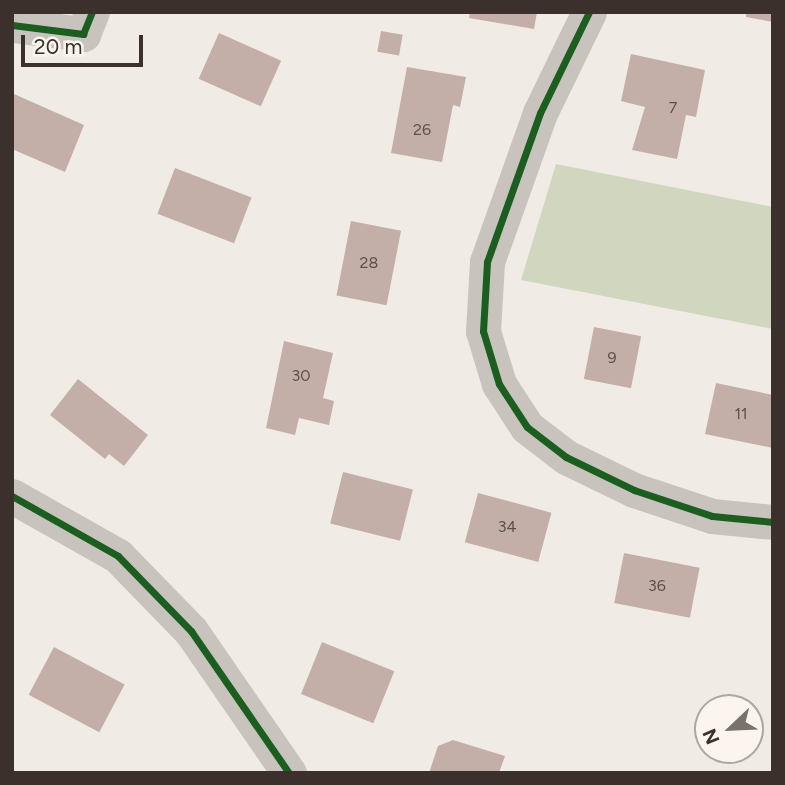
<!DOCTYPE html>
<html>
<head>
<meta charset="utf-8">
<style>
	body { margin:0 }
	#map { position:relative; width:785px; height:785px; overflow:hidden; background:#f0ebe5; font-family:Figtree,sans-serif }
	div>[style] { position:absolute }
	.green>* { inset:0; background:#d1d6bf }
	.building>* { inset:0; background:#c3afa7; transform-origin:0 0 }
	.street>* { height:35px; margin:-17.5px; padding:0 17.5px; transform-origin:17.5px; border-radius:17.5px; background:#c9c3be }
	.cycleway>* { height:7px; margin:-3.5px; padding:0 3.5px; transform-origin:3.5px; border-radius:3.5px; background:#1b5e20 }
	span { translate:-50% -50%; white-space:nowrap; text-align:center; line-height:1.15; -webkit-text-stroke:7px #fbf5ee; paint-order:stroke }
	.number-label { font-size:16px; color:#5d504a }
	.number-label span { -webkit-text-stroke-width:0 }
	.frame { position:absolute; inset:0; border:14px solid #3b302b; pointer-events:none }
	.north { position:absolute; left:694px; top:694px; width:70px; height:70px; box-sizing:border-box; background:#fbf5ee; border:2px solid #aea6a0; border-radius:50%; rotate:247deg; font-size:19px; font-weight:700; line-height:28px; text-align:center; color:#3b302b }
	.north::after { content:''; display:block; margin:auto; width:24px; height:32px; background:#7a716c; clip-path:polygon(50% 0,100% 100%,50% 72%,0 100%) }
	.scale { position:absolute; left:21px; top:35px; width:122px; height:32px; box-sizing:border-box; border:4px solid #3b302b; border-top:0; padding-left:9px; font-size:21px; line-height:24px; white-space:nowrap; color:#3b302b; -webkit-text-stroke:5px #fbf5ee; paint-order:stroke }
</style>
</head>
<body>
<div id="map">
	<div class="green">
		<i style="clip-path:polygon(556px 164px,773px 207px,773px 329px,521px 280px)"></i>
	</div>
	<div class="building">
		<i style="clip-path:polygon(470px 12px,537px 12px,534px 29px,469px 18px)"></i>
		<i style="clip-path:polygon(746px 12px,773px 12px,773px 22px,746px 17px)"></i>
		<i style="left:381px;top:31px;width:22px;height:21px;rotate:10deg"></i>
		<i style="left:219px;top:33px;width:68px;height:50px;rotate:24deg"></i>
		<i style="clip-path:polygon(631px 54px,705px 70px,696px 117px,686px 115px,677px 159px,632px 150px,645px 107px,621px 101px)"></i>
		<i style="clip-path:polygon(407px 67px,466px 77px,460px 107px,453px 105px,442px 162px,391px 153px)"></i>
		<i style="clip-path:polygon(14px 94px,84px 125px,65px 172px,12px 149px)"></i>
		<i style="left:175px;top:168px;width:82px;height:49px;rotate:21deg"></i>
		<i style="left:351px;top:221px;width:51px;height:76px;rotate:11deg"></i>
		<i style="left:594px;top:327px;width:48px;height:53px;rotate:11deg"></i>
		<i style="clip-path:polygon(284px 341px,333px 353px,323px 398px,334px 401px,329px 425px,299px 418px,295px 435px,266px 428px)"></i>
		<i style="clip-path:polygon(78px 379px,148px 435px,124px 466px,109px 454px,105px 459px,50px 415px)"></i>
		<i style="clip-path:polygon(716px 383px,773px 395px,773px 448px,705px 434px)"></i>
		<i style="left:343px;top:472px;width:72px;height:53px;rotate:14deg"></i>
		<i style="left:478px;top:493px;width:76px;height:51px;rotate:15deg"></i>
		<i style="left:624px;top:553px;width:77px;height:51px;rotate:11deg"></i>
		<i style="left:322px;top:642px;width:78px;height:56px;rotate:22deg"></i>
		<i style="left:54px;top:647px;width:80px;height:54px;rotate:28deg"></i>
		<i style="clip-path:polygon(453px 740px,505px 756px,499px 773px,429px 773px,438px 746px)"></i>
	</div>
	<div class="street">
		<i style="left:589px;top:12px;width:112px;rotate:115.9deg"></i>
		<i style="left:540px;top:113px;width:158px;rotate:109.6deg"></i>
		<i style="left:487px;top:262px;width:69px;rotate:93.3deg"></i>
		<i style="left:483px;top:331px;width:55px;rotate:73.2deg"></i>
		<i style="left:499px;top:384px;width:51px;rotate:56.9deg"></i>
		<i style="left:527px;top:427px;width:49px;rotate:37.6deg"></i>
		<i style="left:566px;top:457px;width:76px;rotate:25.9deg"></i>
		<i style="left:634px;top:490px;width:82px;rotate:18.4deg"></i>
		<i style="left:712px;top:516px;width:61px;rotate:5.6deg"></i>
		<i style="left:12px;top:25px;width:72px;rotate:7.2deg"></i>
		<i style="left:83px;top:34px;width:24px;rotate:-68deg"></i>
		<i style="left:12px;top:496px;width:122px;rotate:29.5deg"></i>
		<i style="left:118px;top:556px;width:105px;rotate:45.8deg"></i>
		<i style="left:191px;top:631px;width:173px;rotate:55.4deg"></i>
	</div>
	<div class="cycleway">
		<i style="left:589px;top:12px;width:112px;rotate:115.9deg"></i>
		<i style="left:540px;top:113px;width:158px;rotate:109.6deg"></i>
		<i style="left:487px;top:262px;width:69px;rotate:93.3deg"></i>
		<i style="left:483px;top:331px;width:55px;rotate:73.2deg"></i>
		<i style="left:499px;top:384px;width:51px;rotate:56.9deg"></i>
		<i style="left:527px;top:427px;width:49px;rotate:37.6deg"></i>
		<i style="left:566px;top:457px;width:76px;rotate:25.9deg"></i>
		<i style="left:634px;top:490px;width:82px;rotate:18.4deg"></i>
		<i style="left:712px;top:516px;width:61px;rotate:5.6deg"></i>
		<i style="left:12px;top:25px;width:72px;rotate:7.2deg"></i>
		<i style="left:83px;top:34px;width:24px;rotate:-68deg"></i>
		<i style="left:12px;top:496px;width:122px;rotate:29.5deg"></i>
		<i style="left:118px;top:556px;width:105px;rotate:45.8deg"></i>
		<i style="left:191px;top:631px;width:173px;rotate:55.4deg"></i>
	</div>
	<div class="number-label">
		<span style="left:673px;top:108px">7</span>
		<span style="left:422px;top:130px">26</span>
		<span style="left:369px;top:263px">28</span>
		<span style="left:612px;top:358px">9</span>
		<span style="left:301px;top:376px">30</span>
		<span style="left:741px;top:414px">11</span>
		<span style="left:507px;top:527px">34</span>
		<span style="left:657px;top:586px">36</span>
	</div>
	<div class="frame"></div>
	<div class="north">N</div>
	<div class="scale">20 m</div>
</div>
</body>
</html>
